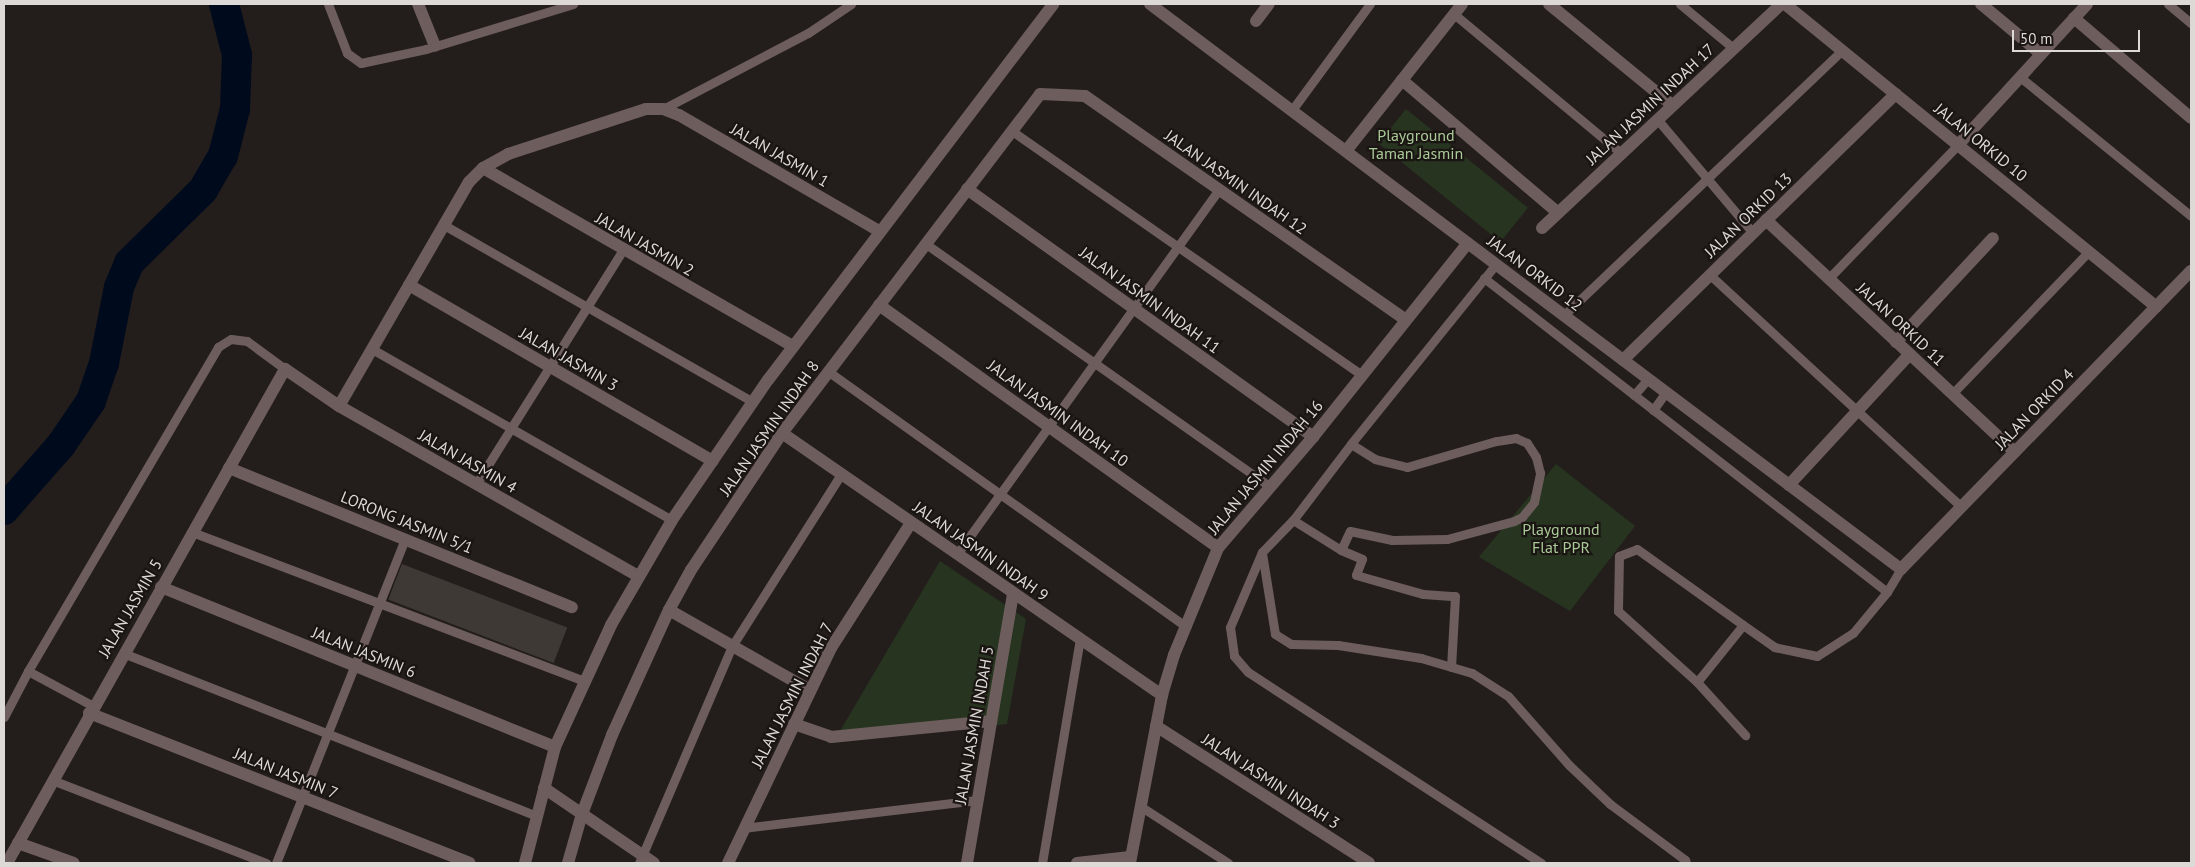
<!DOCTYPE html>
<html>
<head>
<meta charset="utf-8">
<style>
	body { margin:0 }
	#map { position:relative; width:2195px; height:867px; overflow:hidden; background:#231e1b; font-family:"PT Sans",sans-serif }
	div>[style] { position:absolute }
	.green>* { inset:0; background:#273520; transform-origin:0 0 }
	.river>* { height:30px; margin:-15px; padding:0 15px; transform-origin:15px; border-radius:15px; background:#000a1d }
	.building>* { inset:0; background:#3f3936; transform-origin:0 0 }
	.lane>* { height:9px; margin:-4.5px; padding:0 4.5px; transform-origin:4.5px; border-radius:4.5px; background:#6d5d5c }
	.street>* { height:12px; margin:-6px; padding:0 6px; transform-origin:6px; border-radius:6px; background:#6d5d5c }
	span { translate:-50% -50%; white-space:nowrap; text-align:center; line-height:1.15; -webkit-text-stroke:4.5px #1a1512; paint-order:stroke }
	.street-label { font-size:16px; color:#ddd9d7 }
	.park-label { font-size:16px; color:#aaca98 }
	.frame { position:absolute; inset:0; border:5px solid #ddd9d7; pointer-events:none }
	.scale { position:absolute; left:2012px; top:30px; width:128px; height:22px; box-sizing:border-box; border:2px solid #ddd9d7; border-top:0; padding-left:6px; font-size:15px; line-height:18px; white-space:nowrap; color:#ddd9d7; -webkit-text-stroke:4px #1a1512; paint-order:stroke }
</style>
</head>
<body>
<div id="map">
	<div class="green">
		<i style="left:1406px;top:109px;width:157px;height:44px;rotate:39deg"></i>
		<i style="clip-path:polygon(1556px 464px,1635px 526px,1570px 611px,1479px 557px)"></i>
		<i style="clip-path:polygon(940px 561px,1026px 619px,1007px 724px,833px 743px)"></i>
	</div>
	<div class="river">
		<i style="left:4px;top:510px;width:86px;rotate:-48.8deg"></i>
		<i style="left:61px;top:445px;width:53px;rotate:-55.7deg"></i>
		<i style="left:91px;top:401px;width:40px;rotate:-71.1deg"></i>
		<i style="left:104px;top:363px;width:77px;rotate:-78.8deg"></i>
		<i style="left:119px;top:287px;width:26px;rotate:-67deg"></i>
		<i style="left:129px;top:263px;width:104px;rotate:-44.6deg"></i>
		<i style="left:203px;top:190px;width:39px;rotate:-60deg"></i>
		<i style="left:223px;top:156px;width:49px;rotate:-75.7deg"></i>
		<i style="left:235px;top:109px;width:54px;rotate:-87.9deg"></i>
		<i style="left:237px;top:55px;width:53px;rotate:-104.3deg"></i>
	</div>
	<div class="building">
		<i style="left:402px;top:564px;width:177px;height:38px;rotate:21deg"></i>
	</div>
	<div class="lane">
		<i style="left:328px;top:4px;width:53px;rotate:68.8deg"></i>
		<i style="left:347px;top:53px;width:17px;rotate:36deg"></i>
		<i style="left:361px;top:63px;width:66px;rotate:-12.2deg"></i>
		<i style="left:426px;top:49px;width:154px;rotate:-17deg"></i>
		<i style="left:1680px;top:4px;width:69px;rotate:39.7deg"></i>
		<i style="left:2168px;top:4px;width:30px;rotate:40deg"></i>
		<i style="left:1454px;top:14px;width:217px;rotate:39.8deg"></i>
		<i style="left:2020px;top:77px;width:220px;rotate:39.1deg"></i>
		<i style="left:663px;top:109px;width:164px;rotate:-27.7deg"></i>
		<i style="left:808px;top:33px;width:52px;rotate:-34deg"></i>
		<i style="left:1292px;top:110px;width:132px;rotate:-53.7deg"></i>
		<i style="left:1657px;top:119px;width:149px;rotate:49.9deg"></i>
		<i style="left:1012px;top:131px;width:427px;rotate:34.9deg"></i>
		<i style="left:444px;top:225px;width:356px;rotate:29.8deg"></i>
		<i style="left:926px;top:244px;width:421px;rotate:35.2deg"></i>
		<i style="left:1496px;top:264px;width:231px;rotate:128.9deg"></i>
		<i style="left:1351px;top:444px;width:96px;rotate:127.3deg"></i>
		<i style="left:1293px;top:520px;width:45px;rotate:134.1deg"></i>
		<i style="left:1262px;top:552px;width:82px;rotate:113.1deg"></i>
		<i style="left:1230px;top:627px;width:29px;rotate:82deg"></i>
		<i style="left:1234px;top:656px;width:21px;rotate:49deg"></i>
		<i style="left:1248px;top:672px;width:350px;rotate:33.1deg"></i>
		<i style="left:1710px;top:275px;width:342px;rotate:42.7deg"></i>
		<i style="left:1484px;top:278px;width:511px;rotate:37.92deg"></i>
		<i style="left:1828px;top:279px;width:187px;rotate:-45.9deg"></i>
		<i style="left:1564px;top:315px;width:384px;rotate:-43.6deg"></i>
		<i style="left:372px;top:349px;width:345px;rotate:29.7deg"></i>
		<i style="left:829px;top:372px;width:439px;rotate:35.5deg"></i>
		<i style="left:1952px;top:394px;width:198px;rotate:-46.2deg"></i>
		<i style="left:1634px;top:395px;width:21px;rotate:-49deg"></i>
		<i style="left:1653px;top:410px;width:22px;rotate:-54deg"></i>
		<i style="left:476px;top:484px;width:276px;rotate:-57.9deg"></i>
		<i style="left:1293px;top:520px;width:57px;rotate:32deg"></i>
		<i style="left:1341px;top:550px;width:23px;rotate:23deg"></i>
		<i style="left:1362px;top:559px;width:17px;rotate:111deg"></i>
		<i style="left:1356px;top:575px;width:70px;rotate:15.8deg"></i>
		<i style="left:1423px;top:594px;width:32px;rotate:4deg"></i>
		<i style="left:1455px;top:596px;width:71px;rotate:93.2deg"></i>
		<i style="left:192px;top:532px;width:419px;rotate:20.8deg"></i>
		<i style="left:1341px;top:550px;width:21px;rotate:-65deg"></i>
		<i style="left:1350px;top:531px;width:43px;rotate:12.1deg"></i>
		<i style="left:1392px;top:540px;width:55px;rotate:-1deg"></i>
		<i style="left:1447px;top:539px;width:69px;rotate:-15deg"></i>
		<i style="left:1514px;top:521px;width:9px;rotate:-27deg"></i>
		<i style="left:1522px;top:517px;width:19px;rotate:-51deg"></i>
		<i style="left:1534px;top:502px;width:30px;rotate:-78deg"></i>
		<i style="left:1540px;top:473px;width:16px;rotate:-104deg"></i>
		<i style="left:1536px;top:457px;width:17px;rotate:-123deg"></i>
		<i style="left:1527px;top:443px;width:12px;rotate:-156deg"></i>
		<i style="left:1516px;top:438px;width:20px;rotate:171deg"></i>
		<i style="left:1496px;top:441px;width:93px;rotate:163.7deg"></i>
		<i style="left:1407px;top:467px;width:33px;rotate:-166deg"></i>
		<i style="left:1375px;top:459px;width:28px;rotate:-148deg"></i>
		<i style="left:1262px;top:553px;width:82px;rotate:80.9deg"></i>
		<i style="left:1275px;top:634px;width:19px;rotate:32deg"></i>
		<i style="left:1291px;top:644px;width:47px;rotate:1.2deg"></i>
		<i style="left:1338px;top:645px;width:84px;rotate:8.9deg"></i>
		<i style="left:1421px;top:658px;width:53px;rotate:16.4deg"></i>
		<i style="left:1472px;top:673px;width:43px;rotate:32.6deg"></i>
		<i style="left:1508px;top:696px;width:92px;rotate:48.5deg"></i>
		<i style="left:1569px;top:765px;width:57px;rotate:43.6deg"></i>
		<i style="left:1610px;top:804px;width:94px;rotate:36.7deg"></i>
		<i style="left:1685px;top:860px;width:3px;rotate:72deg"></i>
		<i style="left:957px;top:554px;width:448px;rotate:-54.3deg"></i>
		<i style="left:1743px;top:625px;width:73px;rotate:128.9deg"></i>
		<i style="left:1697px;top:682px;width:106px;rotate:-138.1deg"></i>
		<i style="left:1618px;top:611px;width:55px;rotate:-89deg"></i>
		<i style="left:1619px;top:556px;width:19px;rotate:-21deg"></i>
		<i style="left:1637px;top:549px;width:130px;rotate:35.6deg"></i>
		<i style="left:1743px;top:625px;width:38px;rotate:35deg"></i>
		<i style="left:1774px;top:647px;width:44px;rotate:11.8deg"></i>
		<i style="left:1817px;top:656px;width:43px;rotate:-32.6deg"></i>
		<i style="left:1853px;top:633px;width:53px;rotate:-50.3deg"></i>
		<i style="left:1887px;top:592px;width:27px;rotate:-59deg"></i>
		<i style="left:123px;top:653px;width:445px;rotate:21.5deg"></i>
		<i style="left:28px;top:671px;width:74px;rotate:28.3deg"></i>
		<i style="left:1697px;top:682px;width:72px;rotate:47.8deg"></i>
		<i style="left:4px;top:717px;width:52px;rotate:-62.4deg"></i>
		<i style="left:28px;top:671px;width:376px;rotate:-59.6deg"></i>
		<i style="left:218px;top:347px;width:15px;rotate:-32deg"></i>
		<i style="left:231px;top:339px;width:16px;rotate:7deg"></i>
		<i style="left:247px;top:341px;width:47px;rotate:36.4deg"></i>
		<i style="left:52px;top:780px;width:230px;rotate:21.2deg"></i>
		<i style="left:1140px;top:806px;width:105px;rotate:32.9deg"></i>
		<i style="left:743px;top:828px;width:236px;rotate:-6.8deg"></i>
		<i style="left:276px;top:863px;width:349px;rotate:-68.3deg"></i>
		<i style="left:639px;top:863px;width:236px;rotate:-66.8deg"></i>
		<i style="left:732px;top:646px;width:204px;rotate:-57.6deg"></i>
		<i style="left:1042px;top:863px;width:227px;rotate:-80.4deg"></i>
	</div>
	<div class="street">
		<i style="left:418px;top:4px;width:45px;rotate:68deg"></i>
		<i style="left:1150px;top:4px;width:940px;rotate:36.96deg"></i>
		<i style="left:1901px;top:569px;width:416px;rotate:-45.8deg"></i>
		<i style="left:1549px;top:4px;width:159px;rotate:39.4deg"></i>
		<i style="left:1785px;top:4px;width:479px;rotate:39.2deg"></i>
		<i style="left:1981px;top:4px;width:78px;rotate:39.8deg"></i>
		<i style="left:2074px;top:18px;width:154px;rotate:40.5deg"></i>
		<i style="left:1256px;top:21px;width:21px;rotate:-53deg"></i>
		<i style="left:1402px;top:80px;width:205px;rotate:40.4deg"></i>
		<i style="left:1958px;top:145px;width:191px;rotate:-47.5deg"></i>
		<i style="left:1346px;top:151px;width:187px;rotate:-51.7deg"></i>
		<i style="left:483px;top:168px;width:357px;rotate:29.9deg"></i>
		<i style="left:967px;top:189px;width:426px;rotate:35.6deg"></i>
		<i style="left:1766px;top:220px;width:340px;rotate:43deg"></i>
		<i style="left:1542px;top:228px;width:328px;rotate:-43.1deg"></i>
		<i style="left:409px;top:285px;width:351px;rotate:30.1deg"></i>
		<i style="left:879px;top:305px;width:417px;rotate:35.6deg"></i>
		<i style="left:1896px;top:342px;width:142px;rotate:-47deg"></i>
		<i style="left:1623px;top:360px;width:381px;rotate:-44.3deg"></i>
		<i style="left:339px;top:406px;width:259px;rotate:-59.9deg"></i>
		<i style="left:469px;top:182px;width:20px;rotate:-45deg"></i>
		<i style="left:483px;top:168px;width:29px;rotate:-29deg"></i>
		<i style="left:508px;top:154px;width:145px;rotate:-18.1deg"></i>
		<i style="left:646px;top:109px;width:17px"></i>
		<i style="left:663px;top:109px;width:17px;rotate:21deg"></i>
		<i style="left:679px;top:115px;width:231px;rotate:30.1deg"></i>
		<i style="left:782px;top:433px;width:462px;rotate:34.6deg"></i>
		<i style="left:229px;top:468px;width:370px;rotate:22.1deg"></i>
		<i style="left:1789px;top:485px;width:178px;rotate:-47.3deg"></i>
		<i style="left:161px;top:587px;width:425px;rotate:22.1deg"></i>
		<i style="left:669px;top:610px;width:162px;rotate:29.6deg"></i>
		<i style="left:89px;top:713px;width:409px;rotate:21.5deg"></i>
		<i style="left:794px;top:724px;width:39px;rotate:19deg"></i>
		<i style="left:831px;top:737px;width:161px;rotate:-5.7deg"></i>
		<i style="left:1156px;top:726px;width:253px;rotate:32.7deg"></i>
		<i style="left:544px;top:788px;width:133px;rotate:34.3deg"></i>
		<i style="left:18px;top:843px;width:59px;rotate:19.7deg"></i>
		<i style="left:7px;top:863px;width:567px;rotate:-60.63deg"></i>
		<i style="left:285px;top:369px;width:65px;rotate:34.4deg"></i>
		<i style="left:339px;top:406px;width:344px;rotate:29.6deg"></i>
		<i style="left:525px;top:863px;width:120px;rotate:-75.5deg"></i>
		<i style="left:555px;top:747px;width:134px;rotate:-65.3deg"></i>
		<i style="left:611px;top:625px;width:121px;rotate:-59.8deg"></i>
		<i style="left:672px;top:520px;width:170px;rotate:-55.6deg"></i>
		<i style="left:768px;top:380px;width:472px;rotate:-52.8deg"></i>
		<i style="left:568px;top:863px;width:51px;rotate:-74.1deg"></i>
		<i style="left:582px;top:814px;width:85px;rotate:-69.2deg"></i>
		<i style="left:612px;top:735px;width:137px;rotate:-65.5deg"></i>
		<i style="left:669px;top:610px;width:46px;rotate:-61.2deg"></i>
		<i style="left:691px;top:570px;width:164px;rotate:-56.4deg"></i>
		<i style="left:782px;top:433px;width:426px;rotate:-52.7deg"></i>
		<i style="left:1040px;top:94px;width:45px;rotate:2.5deg"></i>
		<i style="left:1085px;top:96px;width:391px;rotate:34.9deg"></i>
		<i style="left:728px;top:863px;width:238px;rotate:-64.4deg"></i>
		<i style="left:831px;top:648px;width:148px;rotate:-57.4deg"></i>
		<i style="left:967px;top:863px;width:274px;rotate:-80.3deg"></i>
		<i style="left:1077px;top:863px;width:53px;rotate:-6.5deg"></i>
		<i style="left:1130px;top:863px;width:171px;rotate:-79.2deg"></i>
		<i style="left:1162px;top:695px;width:42px;rotate:-73.3deg"></i>
		<i style="left:1174px;top:655px;width:116px;rotate:-67.6deg"></i>
		<i style="left:1218px;top:548px;width:146px;rotate:-49.4deg"></i>
		<i style="left:1313px;top:437px;width:248px;rotate:-51.4deg"></i>
	</div>
	<div class="street-label">
		<span style="left:1650px;top:104px;rotate:-43deg">JALAN JASMIN INDAH 17</span>
		<span style="left:1981px;top:142px;rotate:39deg">JALAN ORKID 10</span>
		<span style="left:780px;top:155px;rotate:30deg">JALAN JASMIN 1</span>
		<span style="left:1236px;top:182px;rotate:35deg">JALAN JASMIN INDAH 12</span>
		<span style="left:1748px;top:215px;rotate:-44deg">JALAN ORKID 13</span>
		<span style="left:645px;top:244px;rotate:30deg">JALAN JASMIN 2</span>
		<span style="left:1535px;top:273px;rotate:37deg">JALAN ORKID 12</span>
		<span style="left:1150px;top:300px;rotate:36deg">JALAN JASMIN INDAH 11</span>
		<span style="left:1901px;top:324px;rotate:43deg">JALAN ORKID 11</span>
		<span style="left:569px;top:359px;rotate:30deg">JALAN JASMIN 3</span>
		<span style="left:2034px;top:409px;rotate:-46deg">JALAN ORKID 4</span>
		<span style="left:1058px;top:413px;rotate:36deg">JALAN JASMIN INDAH 10</span>
		<span style="left:769px;top:428px;rotate:-55deg">JALAN JASMIN INDAH 8</span>
		<span style="left:468px;top:461px;rotate:30deg">JALAN JASMIN 4</span>
		<span style="left:1265px;top:467px;rotate:-50deg">JALAN JASMIN INDAH 16</span>
		<span style="left:407px;top:522px;rotate:22deg">LORONG JASMIN 5/1</span>
		<span style="left:981px;top:551px;rotate:35deg">JALAN JASMIN INDAH 9</span>
		<span style="left:130px;top:608px;rotate:-60deg">JALAN JASMIN 5</span>
		<span style="left:364px;top:652px;rotate:22deg">JALAN JASMIN 6</span>
		<span style="left:792px;top:695px;rotate:-63deg">JALAN JASMIN INDAH 7</span>
		<span style="left:974px;top:725px;rotate:-80deg">JALAN JASMIN INDAH 5</span>
		<span style="left:286px;top:773px;rotate:22deg">JALAN JASMIN 7</span>
		<span style="left:1271px;top:781px;rotate:33deg">JALAN JASMIN INDAH 3</span>
	</div>
	<div class="park-label">
		<span style="left:1416px;top:144px">Playground<br>Taman Jasmin</span>
		<span style="left:1561px;top:538px">Playground<br>Flat PPR</span>
	</div>
	<div class="frame"></div>
	<div class="scale">50 m</div>
</div>
</body>
</html>
